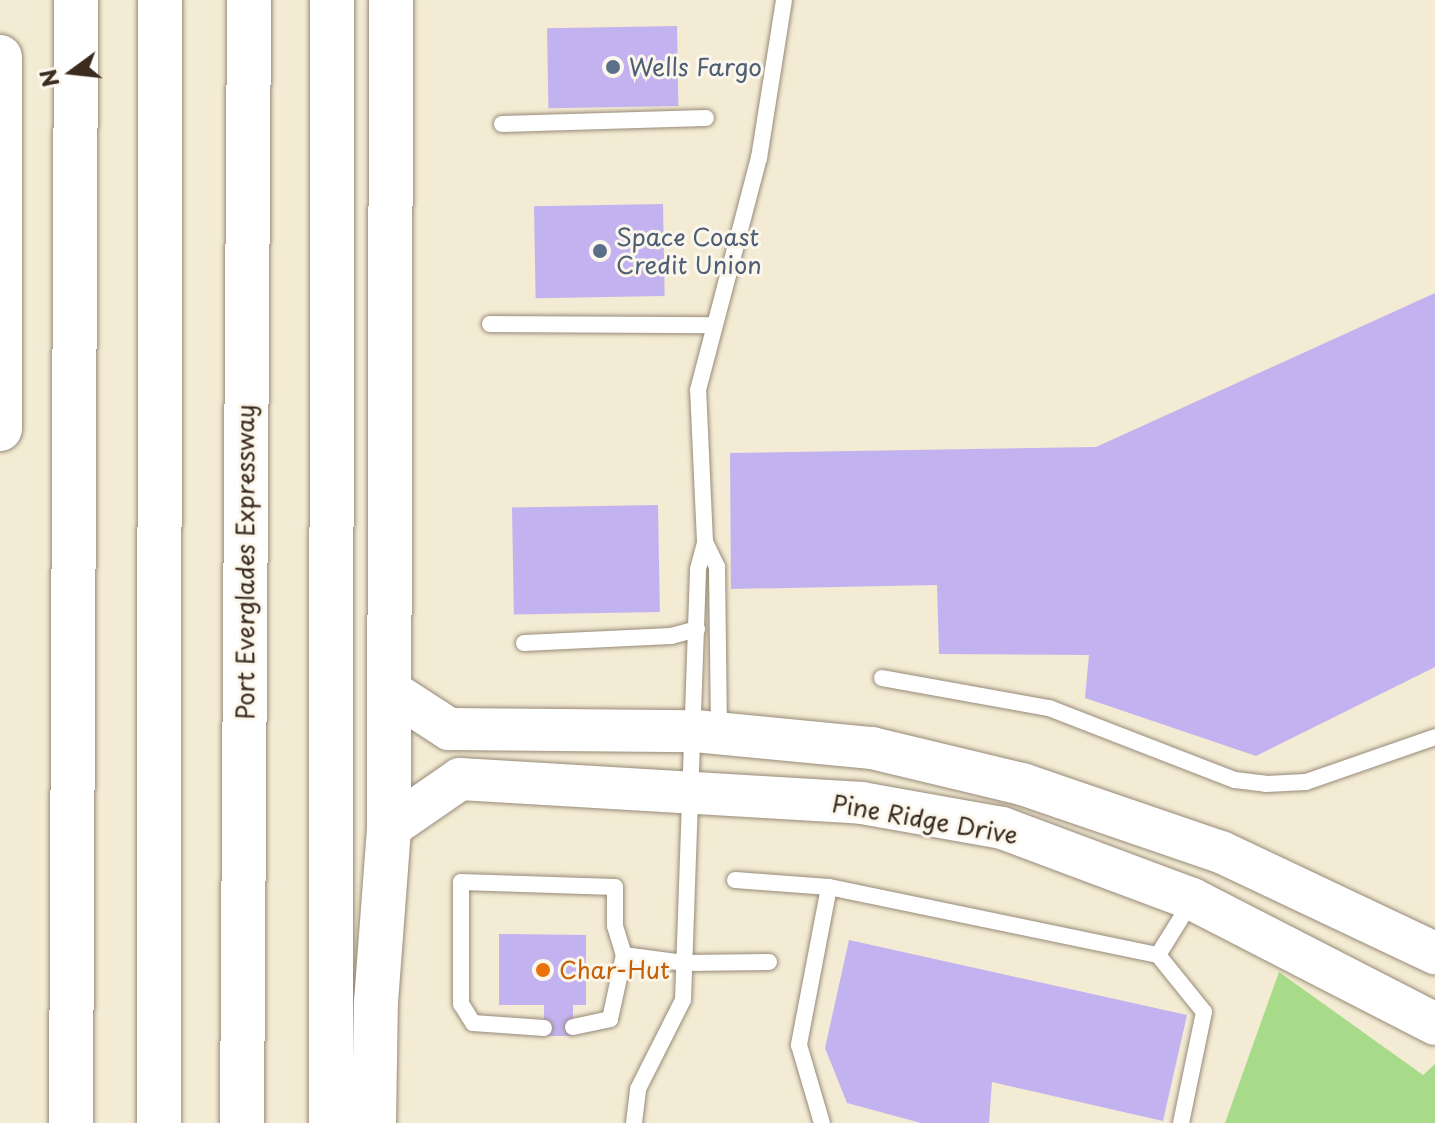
<!DOCTYPE html>
<html>
<head>
<meta charset="utf-8">
<style>
	body { margin:0 }
	#map { position:relative; width:1435px; height:1123px; overflow:hidden; background:#f3ebd3; font-family:"Playpen Sans",sans-serif }
	div>[style] { position:absolute }
	.green>* { inset:0; background:#a7da89 }
	.building>* { inset:0; background:#c3b2f0; transform-origin:0 0 }
	.roads { filter:drop-shadow(0 0 2px #978a78) drop-shadow(0 0 2px #978a78) }
	.lane>* { height:16px; margin:-8px; padding:0 8px; transform-origin:8px; border-radius:8px; background:#fff }
	.secondary>* { height:42px; margin:-21px; padding:0 21px; transform-origin:21px; border-radius:21px; background:#fff }
	.primary>* { height:44px; margin:-22px; padding:0 22px; transform-origin:22px; border-radius:22px; background:#fff }
	.highway>* { height:44px; margin:-22px; padding:0 22px; transform-origin:22px; border-radius:22px; background:#fff }
	.dots>* { width:22px; height:22px; translate:-50% -50%; box-sizing:border-box; border:4px solid #fbf7ec; border-radius:50% }
	span { translate:-50% -50%; white-space:nowrap; text-align:center; line-height:1.15; -webkit-text-stroke:6px #fbf7ec; paint-order:stroke }
	.service-label { font-size:24px; color:#4e5e75 }
	.left { translate:0 -50%; text-align:left }
	.street-label { font-size:24px; color:#3b2a1e }
	.food-label { font-size:24px; color:#c56008 }
	.north { position:absolute; left:32px; top:32px; width:80px; height:80px; -webkit-text-stroke:6px #fbf7ec; paint-order:stroke; rotate:255deg; font-size:22px; font-weight:700; line-height:32px; text-align:center; color:#3b2a1e }
	.north::after { content:''; display:block; margin:auto; width:28px; height:36px; background:#3b2a1e; clip-path:polygon(50% 0,100% 100%,50% 72%,0 100%) }
</style>
</head>
<body>
<div id="map">
	<div class="green">
		<i style="clip-path:polygon(1279px 972px,1423px 1075px,1435px 1064px,1435px 1123px,1225px 1123px)"></i>
	</div>
	<div class="building">
		<i style="left:677px;top:26px;width:80px;height:130px;rotate:89deg"></i>
		<i style="left:663px;top:204px;width:92px;height:129px;rotate:89deg"></i>
		<i style="clip-path:polygon(1435px 293px,1435px 667px,1256px 756px,1085px 698px,1089px 655px,939px 654px,937px 585px,731px 589px,730px 453px,1096px 447px)"></i>
		<i style="left:658px;top:505px;width:107px;height:146px;rotate:89deg"></i>
		<i style="clip-path:polygon(499px 934px,586px 935px,586px 1005px,573px 1005px,573px 1036px,544px 1036px,544px 1005px,499px 1005px)"></i>
		<i style="clip-path:polygon(849px 940px,1187px 1015px,1163px 1121px,992px 1082px,989px 1123px,921px 1123px,847px 1103px,825px 1048px)"></i>
	</div>
	<div class="roads">
		<div class="lane">
			<i style="left:502px;top:124px;width:204px;rotate:-1.7deg"></i>
			<i style="left:490px;top:324px;width:223px;rotate:0.3deg"></i>
			<i style="left:705px;top:542px;width:28px;rotate:64deg"></i>
			<i style="left:717px;top:567px;width:165px;rotate:89.3deg"></i>
			<i style="left:524px;top:643px;width:147px;rotate:-2.7deg"></i>
			<i style="left:671px;top:636px;width:27px;rotate:-15deg"></i>
			<i style="left:882px;top:678px;width:170px;rotate:10.2deg"></i>
			<i style="left:1049px;top:708px;width:199px;rotate:21.2deg"></i>
			<i style="left:1235px;top:780px;width:31px;rotate:7deg"></i>
			<i style="left:1266px;top:784px;width:40px;rotate:-2.9deg"></i>
			<i style="left:1306px;top:782px;width:137px;rotate:-19.2deg"></i>
			<i style="left:735px;top:880px;width:94px;rotate:4.3deg"></i>
			<i style="left:829px;top:887px;width:161px;rotate:100.8deg"></i>
			<i style="left:799px;top:1045px;width:81px;rotate:73.6deg"></i>
			<i style="left:829px;top:887px;width:336px;rotate:11.7deg"></i>
			<i style="left:1158px;top:955px;width:73px;rotate:51.1deg"></i>
			<i style="left:1204px;top:1012px;width:113px;rotate:101.7deg"></i>
			<i style="left:1158px;top:955px;width:62px;rotate:-58.1deg"></i>
			<i style="left:573px;top:1027px;width:38px;rotate:-12deg"></i>
			<i style="left:610px;top:1019px;width:66px;rotate:-77.7deg"></i>
			<i style="left:544px;top:1028px;width:71px;rotate:-176deg"></i>
			<i style="left:473px;top:1023px;width:22px;rotate:-122deg"></i>
			<i style="left:461px;top:1004px;width:122px;rotate:-90deg"></i>
			<i style="left:461px;top:882px;width:154px;rotate:1.9deg"></i>
			<i style="left:615px;top:887px;width:39px;rotate:90deg"></i>
			<i style="left:615px;top:926px;width:30px;rotate:73deg"></i>
			<i style="left:624px;top:955px;width:62px;rotate:7.5deg"></i>
			<i style="left:685px;top:963px;width:84px;rotate:-0.7deg"></i>
			<i style="left:634px;top:1123px;width:34px;rotate:-83deg"></i>
			<i style="left:638px;top:1089px;width:100px;rotate:-63.2deg"></i>
			<i style="left:683px;top:1000px;width:431px;rotate:-88deg"></i>
			<i style="left:698px;top:569px;width:28px;rotate:-75deg"></i>
			<i style="left:705px;top:542px;width:152px;rotate:-92.6deg"></i>
			<i style="left:698px;top:390px;width:240px;rotate:-75.3deg"></i>
			<i style="left:759px;top:158px;width:160px;rotate:-81deg"></i>
		</div>
		<div class="secondary">
			<i style="left:389px;top:690px;width:72px;rotate:33deg"></i>
			<i style="left:449px;top:729px;width:246px;rotate:0.5deg"></i>
			<i style="left:695px;top:731px;width:178px;rotate:5.5deg"></i>
			<i style="left:872px;top:748px;width:154px;rotate:13.5deg"></i>
			<i style="left:1022px;top:784px;width:210px;rotate:18.9deg"></i>
			<i style="left:1221px;top:852px;width:237px;rotate:25.3deg"></i>
			<i style="left:389px;top:828px;width:86px;rotate:-34.6deg"></i>
			<i style="left:460px;top:779px;width:403px;rotate:3.4deg"></i>
			<i style="left:862px;top:803px;width:142px;rotate:10.1deg"></i>
			<i style="left:1002px;top:828px;width:203px;rotate:20.5deg"></i>
			<i style="left:1192px;top:899px;width:273px;rotate:27.2deg"></i>
		</div>
		<div class="primary">
			<i style="left:0;top:57px;width:372px;rotate:90deg"></i>
			<i style="left:374px;top:1123px;width:121px;rotate:-89.1deg"></i>
			<i style="left:376px;top:1002px;width:174px;rotate:-85.7deg"></i>
			<i style="left:389px;top:828px;width:828px;rotate:-89.86deg"></i>
		</div>
		<div class="highway">
			<i style="left:71px;top:1123px;width:1123px;rotate:-89.74deg"></i>
			<i style="left:159px;top:1123px;width:1123px;rotate:-89.95deg"></i>
			<i style="left:242px;top:1123px;width:1123px;rotate:-89.64deg"></i>
			<i style="left:331px;top:1123px;width:1123px;rotate:-89.95deg"></i>
		</div>
	</div>
	<div class="dots">
		<i style="left:613px;top:67px;background:#5c6f8a"></i>
		<i style="left:600px;top:251px;background:#5c6f8a"></i>
		<i style="left:543px;top:970px;background:#e8710a"></i>
	</div>
	<div class="service-label">
		<span class="left" style="left:629px;top:67px">Wells Fargo</span>
		<span class="left" style="left:616px;top:251px">Space Coast<br>Credit Union</span>
	</div>
	<div class="street-label">
		<span style="left:245px;top:562px;rotate:-90deg">Port Everglades Expressway</span>
		<span style="left:925px;top:819px;rotate:10deg">Pine Ridge Drive</span>
	</div>
	<div class="food-label">
		<span class="left" style="left:559px;top:970px">Char-Hut</span>
	</div>
	<div class="north">N</div>
</div>
</body>
</html>
